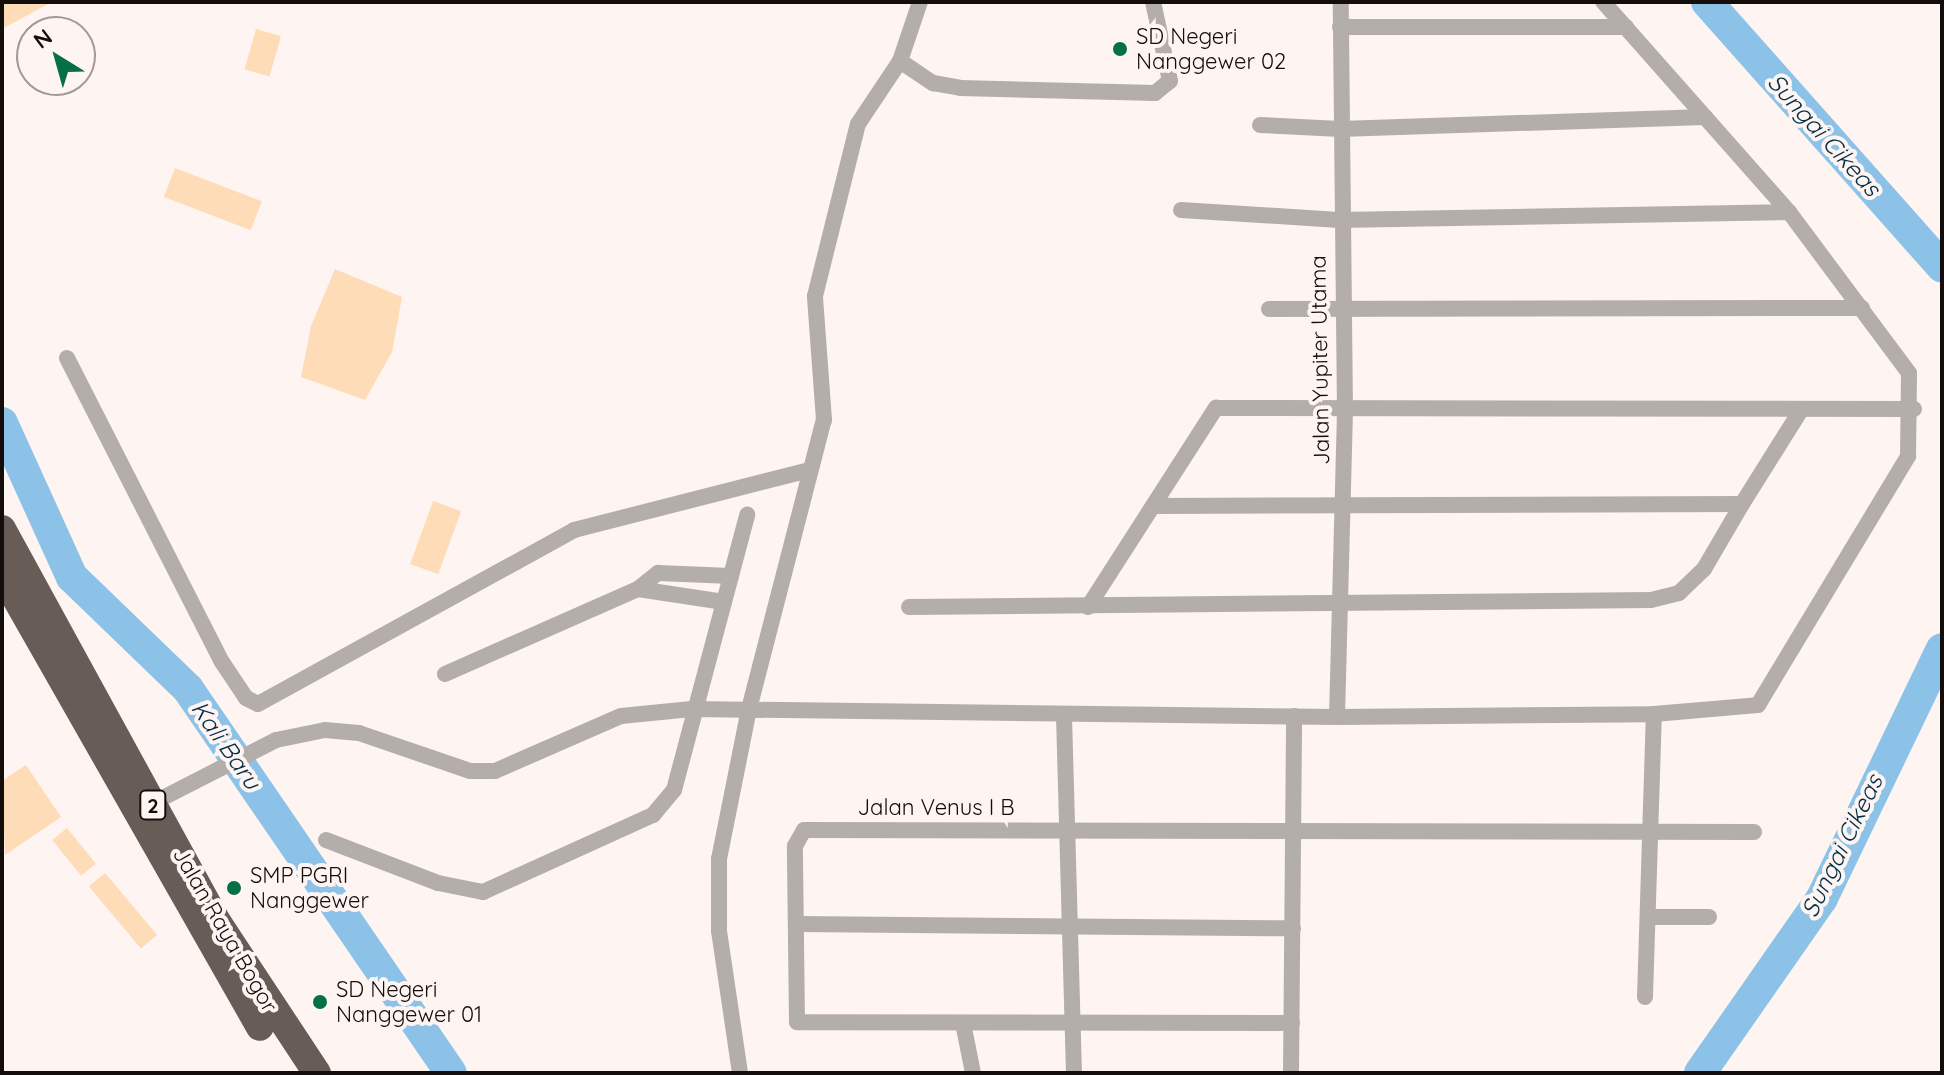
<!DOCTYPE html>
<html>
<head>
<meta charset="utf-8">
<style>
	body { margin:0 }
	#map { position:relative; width:1944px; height:1075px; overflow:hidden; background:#fef5f2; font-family:Quicksand,sans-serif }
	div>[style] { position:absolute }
	.river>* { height:32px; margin:-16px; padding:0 16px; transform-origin:16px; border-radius:16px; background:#8cc2e7 }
	.building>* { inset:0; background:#fedcb7; transform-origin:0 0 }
	.street>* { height:16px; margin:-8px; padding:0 8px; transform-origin:8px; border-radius:8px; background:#b4aeab }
	.highway>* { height:28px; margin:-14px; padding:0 14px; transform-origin:14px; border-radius:14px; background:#685c57 }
	.dots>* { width:22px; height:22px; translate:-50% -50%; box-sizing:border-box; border:4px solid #fef5f2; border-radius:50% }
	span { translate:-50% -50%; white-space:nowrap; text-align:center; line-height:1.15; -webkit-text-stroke:8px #fef5f2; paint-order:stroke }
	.shield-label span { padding:2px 6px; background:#fef5f2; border:2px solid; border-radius:6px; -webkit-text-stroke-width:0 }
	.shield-label { font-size:20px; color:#130e0c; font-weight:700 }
	.poi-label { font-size:22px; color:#130e0c }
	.left { translate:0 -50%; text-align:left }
	.street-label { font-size:22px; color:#130e0c }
	.water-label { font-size:24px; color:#002e46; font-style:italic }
	.frame { position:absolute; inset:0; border:4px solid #130e0c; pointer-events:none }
	.north { position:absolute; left:16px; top:16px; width:80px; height:80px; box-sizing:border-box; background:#fef5f2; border:2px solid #a09996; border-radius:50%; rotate:323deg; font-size:22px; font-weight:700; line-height:32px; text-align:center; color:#130e0c }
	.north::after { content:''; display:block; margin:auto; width:28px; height:36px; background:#056f46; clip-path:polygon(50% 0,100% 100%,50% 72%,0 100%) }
</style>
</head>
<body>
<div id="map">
	<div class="river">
		<i style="left:1707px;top:2px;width:354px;rotate:48.4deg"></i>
		<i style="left:2px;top:423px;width:169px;rotate:65.6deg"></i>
		<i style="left:72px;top:577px;width:161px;rotate:44deg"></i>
		<i style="left:188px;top:689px;width:465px;rotate:55.6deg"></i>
		<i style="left:1700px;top:1073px;width:213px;rotate:-55.1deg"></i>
		<i style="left:1822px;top:898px;width:276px;rotate:-64.3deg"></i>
	</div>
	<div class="building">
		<i style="clip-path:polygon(2px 2px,52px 2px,2px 29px)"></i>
		<i style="left:256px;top:29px;width:26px;height:42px;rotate:16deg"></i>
		<i style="left:175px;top:168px;width:93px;height:31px;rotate:21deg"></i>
		<i style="clip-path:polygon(335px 269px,402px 297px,392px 352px,365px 400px,301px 377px,311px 326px)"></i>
		<i style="left:433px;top:501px;width:30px;height:67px;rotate:20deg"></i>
		<i style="clip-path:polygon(26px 765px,61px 817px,5px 855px,2px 781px)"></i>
		<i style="left:67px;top:828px;width:46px;height:19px;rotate:51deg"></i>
		<i style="left:105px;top:873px;width:81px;height:21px;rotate:50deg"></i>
	</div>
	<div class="street">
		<i style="left:1340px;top:27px;width:286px"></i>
		<i style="left:900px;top:61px;width:40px;rotate:34deg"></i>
		<i style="left:933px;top:83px;width:27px;rotate:10deg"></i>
		<i style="left:960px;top:88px;width:195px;rotate:1.5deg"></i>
		<i style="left:1155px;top:93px;width:19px;rotate:-39deg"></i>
		<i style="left:1170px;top:81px;width:81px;rotate:-102.1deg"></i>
		<i style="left:1260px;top:125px;width:80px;rotate:2.9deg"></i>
		<i style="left:1340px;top:129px;width:365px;rotate:-1.9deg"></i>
		<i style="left:1181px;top:210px;width:158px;rotate:3.6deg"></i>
		<i style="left:1339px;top:220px;width:450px;rotate:-1deg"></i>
		<i style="left:1269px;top:309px;width:593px;rotate:-0.1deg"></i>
		<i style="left:67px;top:358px;width:341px;rotate:63deg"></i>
		<i style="left:222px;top:662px;width:43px;rotate:56.3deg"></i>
		<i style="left:246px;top:698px;width:13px;rotate:27deg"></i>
		<i style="left:258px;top:704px;width:361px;rotate:-28.8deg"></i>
		<i style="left:574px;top:530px;width:243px;rotate:-14.3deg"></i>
		<i style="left:1155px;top:506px;width:587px;rotate:-0.2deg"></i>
		<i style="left:1742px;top:504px;width:111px;rotate:-57.9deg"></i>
		<i style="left:638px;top:589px;width:87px;rotate:8.6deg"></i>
		<i style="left:909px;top:607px;width:742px;rotate:-0.54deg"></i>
		<i style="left:1651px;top:600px;width:29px;rotate:-14deg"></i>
		<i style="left:1679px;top:593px;width:35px;rotate:-44deg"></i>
		<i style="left:1704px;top:569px;width:75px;rotate:-59.7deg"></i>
		<i style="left:1088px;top:607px;width:237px;rotate:-57.3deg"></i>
		<i style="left:1216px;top:408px;width:698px;rotate:0.08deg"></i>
		<i style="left:445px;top:674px;width:211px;rotate:-23.8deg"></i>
		<i style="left:638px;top:589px;width:26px;rotate:-39deg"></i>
		<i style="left:658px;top:573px;width:73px;rotate:2.4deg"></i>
		<i style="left:1064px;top:716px;width:357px;rotate:88.4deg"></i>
		<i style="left:1337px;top:717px;width:306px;rotate:-88.5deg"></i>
		<i style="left:1345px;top:411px;width:409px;rotate:-90.6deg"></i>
		<i style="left:145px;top:807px;width:147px;rotate:-27.1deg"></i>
		<i style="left:276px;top:740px;width:50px;rotate:-11.5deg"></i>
		<i style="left:325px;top:730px;width:34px;rotate:5deg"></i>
		<i style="left:359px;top:733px;width:117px;rotate:18.9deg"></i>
		<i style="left:470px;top:771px;width:25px"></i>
		<i style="left:495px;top:771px;width:137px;rotate:-23.6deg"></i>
		<i style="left:621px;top:716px;width:71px;rotate:-5.6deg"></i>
		<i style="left:692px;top:709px;width:645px;rotate:0.71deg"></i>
		<i style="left:1337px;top:717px;width:317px;rotate:-0.5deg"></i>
		<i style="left:1654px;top:714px;width:104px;rotate:-4.9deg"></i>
		<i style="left:1758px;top:705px;width:291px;rotate:-58.9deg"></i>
		<i style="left:1908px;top:456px;width:83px;rotate:-89.3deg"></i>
		<i style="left:1909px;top:373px;width:201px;rotate:-126.7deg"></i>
		<i style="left:1789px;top:212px;width:281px;rotate:-131.5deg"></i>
		<i style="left:326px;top:840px;width:120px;rotate:21deg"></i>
		<i style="left:438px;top:883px;width:46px;rotate:11.3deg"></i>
		<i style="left:483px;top:892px;width:187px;rotate:-24.4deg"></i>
		<i style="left:653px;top:815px;width:33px;rotate:-50deg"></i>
		<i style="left:674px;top:790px;width:285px;rotate:-75.1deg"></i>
		<i style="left:1649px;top:917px;width:60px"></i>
		<i style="left:796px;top:924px;width:497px;rotate:0.5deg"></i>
		<i style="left:1645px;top:997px;width:283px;rotate:-88.2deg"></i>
		<i style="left:963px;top:1023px;width:51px;rotate:78.7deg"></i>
		<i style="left:1292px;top:1023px;width:495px;rotate:-179.9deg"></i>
		<i style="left:797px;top:1022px;width:176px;rotate:-90.7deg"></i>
		<i style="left:795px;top:846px;width:18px;rotate:-61deg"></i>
		<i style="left:804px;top:830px;width:950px;rotate:0.12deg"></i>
		<i style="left:740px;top:1073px;width:144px;rotate:-98.4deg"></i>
		<i style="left:719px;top:931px;width:72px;rotate:-90deg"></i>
		<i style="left:719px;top:859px;width:153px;rotate:-78.7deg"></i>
		<i style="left:749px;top:709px;width:299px;rotate:-75.5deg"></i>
		<i style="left:824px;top:420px;width:124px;rotate:-94.2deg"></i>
		<i style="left:815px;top:296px;width:177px;rotate:-76deg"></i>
		<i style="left:858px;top:124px;width:76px;rotate:-56.3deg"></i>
		<i style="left:900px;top:61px;width:62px;rotate:-71.3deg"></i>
		<i style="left:1291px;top:1073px;width:357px;rotate:-89.5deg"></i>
	</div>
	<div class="highway">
		<i style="left:2px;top:529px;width:449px;rotate:61.3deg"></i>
		<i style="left:218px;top:923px;width:180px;rotate:56.6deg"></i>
		<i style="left:2px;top:574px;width:521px;rotate:60.34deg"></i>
	</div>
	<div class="dots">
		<i style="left:1120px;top:49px;background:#056f46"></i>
		<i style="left:234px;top:888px;background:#056f46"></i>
		<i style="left:320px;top:1002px;background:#056f46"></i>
	</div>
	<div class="shield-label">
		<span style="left:153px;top:805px">2</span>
	</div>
	<div class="poi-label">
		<span class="left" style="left:1136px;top:49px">SD Negeri<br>Nanggewer 02</span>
		<span class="left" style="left:250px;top:888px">SMP PGRI<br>Nanggewer</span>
		<span class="left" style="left:336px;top:1002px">SD Negeri<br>Nanggewer 01</span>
	</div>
	<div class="street-label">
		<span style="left:1320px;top:360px;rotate:-91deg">Jalan Yupiter Utama</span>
		<span style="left:936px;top:808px">Jalan Venus I B</span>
		<span style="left:225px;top:930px;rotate:60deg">Jalan Raya Bogor</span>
	</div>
	<div class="water-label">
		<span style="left:1824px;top:135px;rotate:48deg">Sungai Cikeas</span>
		<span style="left:226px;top:745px;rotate:55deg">Kali Baru</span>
		<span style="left:1842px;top:846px;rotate:-64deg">Sungai Cikeas</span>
	</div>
	<div class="frame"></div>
	<div class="north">N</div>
</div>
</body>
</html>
